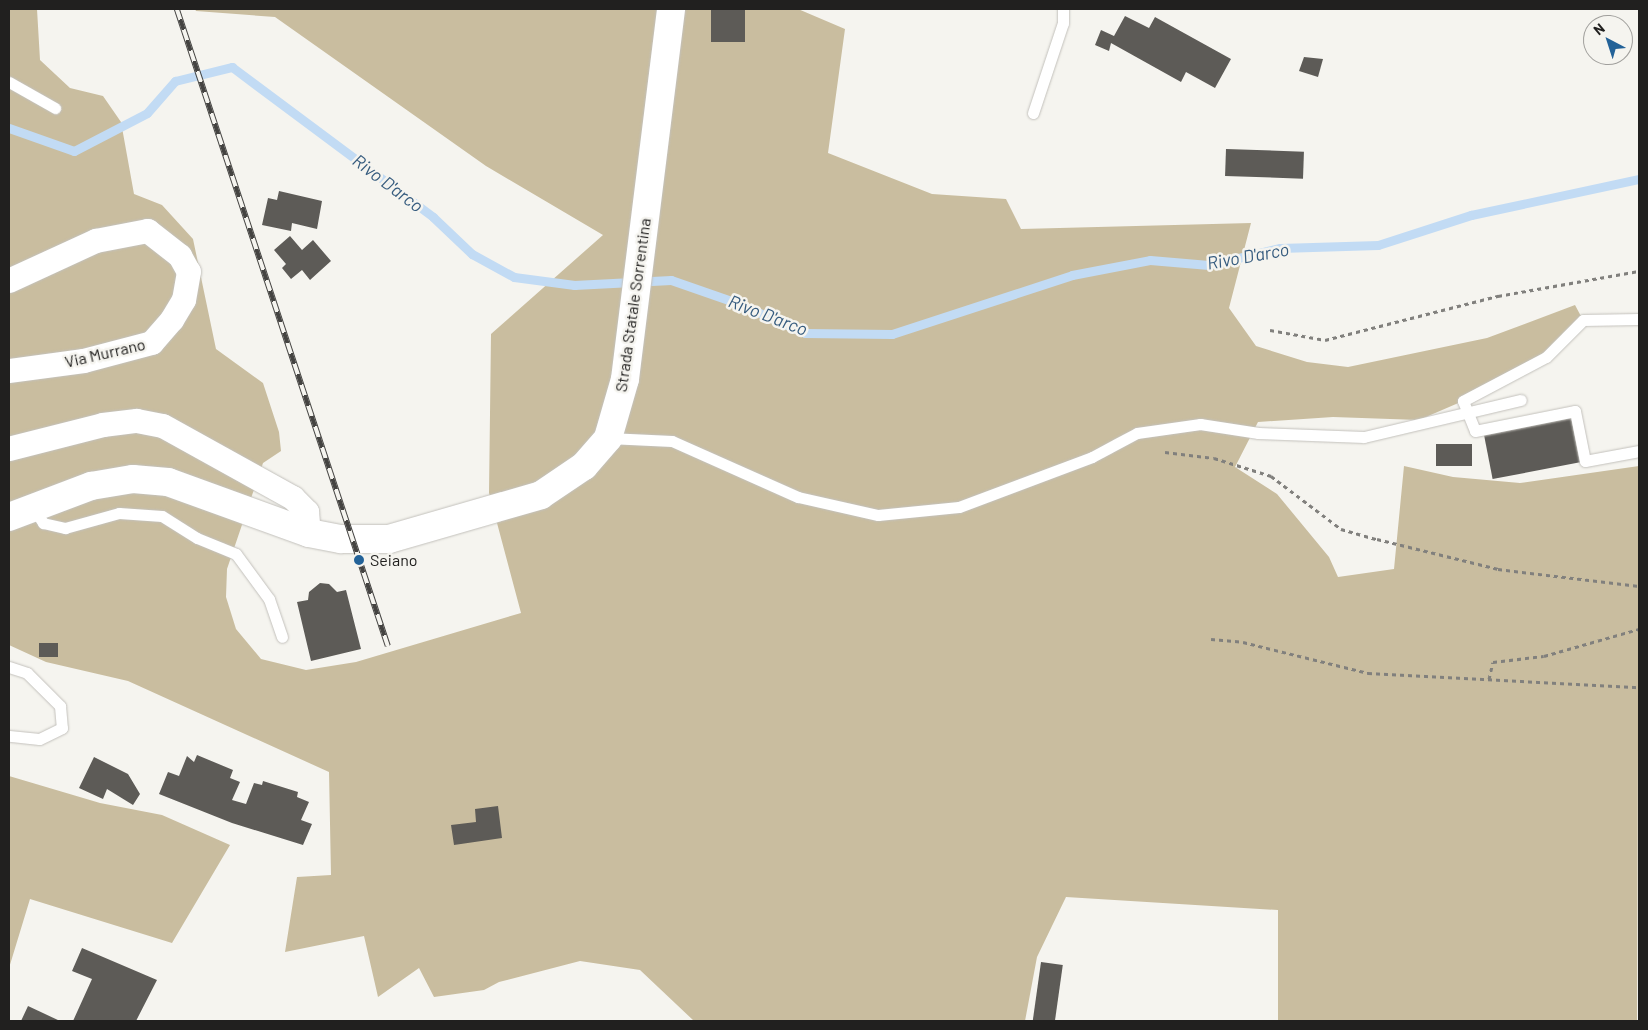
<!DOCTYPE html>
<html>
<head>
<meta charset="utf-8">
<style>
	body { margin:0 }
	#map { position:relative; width:1648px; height:1030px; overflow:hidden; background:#f5f4ef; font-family:Barlow,sans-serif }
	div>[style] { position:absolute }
	.forest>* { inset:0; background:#c9bd9f }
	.stream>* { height:9px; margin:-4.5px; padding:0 4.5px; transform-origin:4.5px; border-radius:4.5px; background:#c2dbf4 }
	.building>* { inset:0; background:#5d5b57; transform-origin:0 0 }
	.path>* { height:3px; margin-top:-1.5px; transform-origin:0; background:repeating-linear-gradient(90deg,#81807d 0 4px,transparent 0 8px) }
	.roads { filter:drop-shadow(0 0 1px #c3c1bc) drop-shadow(0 0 1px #c3c1bc) }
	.lane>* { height:11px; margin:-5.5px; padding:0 5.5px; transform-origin:5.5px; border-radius:5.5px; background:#fff }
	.street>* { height:24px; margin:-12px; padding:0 12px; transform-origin:12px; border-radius:12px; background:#fff }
	.primary>* { height:28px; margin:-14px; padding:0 14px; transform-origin:14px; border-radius:14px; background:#fff }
	.rail>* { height:5.5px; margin-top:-2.75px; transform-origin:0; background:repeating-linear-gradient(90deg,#f5f4ef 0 11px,#444341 0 22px); box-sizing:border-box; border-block:1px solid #444341 }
	.dots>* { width:14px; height:14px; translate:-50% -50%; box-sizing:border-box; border:2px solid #f5f4ef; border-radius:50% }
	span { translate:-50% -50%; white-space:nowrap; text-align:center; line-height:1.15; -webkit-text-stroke:5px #f5f4ef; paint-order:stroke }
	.street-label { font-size:16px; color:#21201f }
	.poi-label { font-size:16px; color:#21201f }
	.left { translate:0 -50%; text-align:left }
	.water-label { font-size:18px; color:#355b7e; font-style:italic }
	.frame { position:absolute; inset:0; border:10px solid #21201f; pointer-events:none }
	.north { position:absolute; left:1583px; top:15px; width:50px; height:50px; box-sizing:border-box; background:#f5f4ef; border:1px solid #a09f9c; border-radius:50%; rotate:320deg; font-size:14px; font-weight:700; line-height:20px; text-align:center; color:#21201f }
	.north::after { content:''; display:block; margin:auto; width:18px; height:22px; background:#236298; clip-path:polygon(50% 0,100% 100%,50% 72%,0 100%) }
</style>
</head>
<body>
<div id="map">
	<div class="forest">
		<div style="clip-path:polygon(9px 9px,37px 9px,40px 60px,70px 88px,103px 96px,121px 122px,134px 194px,162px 205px,193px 239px,216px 349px,263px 383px,279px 432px,281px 451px,263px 463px,227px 569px,226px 597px,236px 629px,261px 659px,306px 670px,356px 662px,521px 613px,489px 493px,491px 334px,603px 235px,486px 166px,275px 17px,196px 11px,195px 9px,798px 9px,845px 29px,828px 153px,932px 194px,1006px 199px,1021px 229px,1251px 223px,1229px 308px,1256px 346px,1307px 362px,1348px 367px,1487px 338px,1575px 305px,1583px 320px,1546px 357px,1463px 401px,1419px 420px,1333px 417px,1258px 422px,1235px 467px,1277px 494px,1329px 557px,1338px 577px,1394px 569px,1404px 466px,1453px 477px,1520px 483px,1639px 466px,1637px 1021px,1278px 1021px,1278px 910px,1066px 897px,1037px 957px,1025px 1021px,694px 1021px,640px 970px,580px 961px,499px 982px,484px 990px,434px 997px,419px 968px,378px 997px,364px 936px,285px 952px,297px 877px,331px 875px,329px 772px,128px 681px,46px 662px,9px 645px)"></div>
		<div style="clip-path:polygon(9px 776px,100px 803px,162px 815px,230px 845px,172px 943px,30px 899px,9px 968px)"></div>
	</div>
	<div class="stream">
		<div style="left:9px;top:128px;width:69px;rotate:19.5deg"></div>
		<div style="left:74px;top:151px;width:82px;rotate:-27.5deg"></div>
		<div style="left:147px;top:113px;width:43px;rotate:-48.8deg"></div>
		<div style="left:175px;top:81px;width:59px;rotate:-13.8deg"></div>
		<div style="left:232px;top:67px;width:251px;rotate:36.7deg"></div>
		<div style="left:433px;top:217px;width:54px;rotate:43.5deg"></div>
		<div style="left:472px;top:254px;width:48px;rotate:28.7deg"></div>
		<div style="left:514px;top:277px;width:61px;rotate:7.6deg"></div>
		<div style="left:574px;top:285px;width:97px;rotate:-3deg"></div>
		<div style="left:671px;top:280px;width:70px;rotate:19.2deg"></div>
		<div style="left:737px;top:303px;width:74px;rotate:23.8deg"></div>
		<div style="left:805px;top:333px;width:87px;rotate:0.7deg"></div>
		<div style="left:892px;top:334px;width:189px;rotate:-18.1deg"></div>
		<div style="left:1072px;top:275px;width:79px;rotate:-10.9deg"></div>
		<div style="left:1150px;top:260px;width:59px;rotate:4.8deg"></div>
		<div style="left:1209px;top:265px;width:73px;rotate:-13.5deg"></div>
		<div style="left:1280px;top:248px;width:98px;rotate:-1.8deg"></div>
		<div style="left:1378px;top:245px;width:98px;rotate:-17.9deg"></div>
		<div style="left:1471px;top:215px;width:172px;rotate:-12.1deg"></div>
	</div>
	<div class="building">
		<div style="left:711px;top:9px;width:34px;height:33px"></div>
		<div style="clip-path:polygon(1125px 16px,1149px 28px,1155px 17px,1231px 59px,1215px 88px,1186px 72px,1181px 82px,1111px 43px,1109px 51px,1095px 45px,1101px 30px,1114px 36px)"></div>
		<div style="clip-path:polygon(1304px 57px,1323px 59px,1318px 77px,1299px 71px)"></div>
		<div style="left:1226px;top:149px;width:78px;height:27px;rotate:2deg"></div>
		<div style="clip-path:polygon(279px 191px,322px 201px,317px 229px,292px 223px,291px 231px,262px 225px,268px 198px,277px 200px)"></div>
		<div style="clip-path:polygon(290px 236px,302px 250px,313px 240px,331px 261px,310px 280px,302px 270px,291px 279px,282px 268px,286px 264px,274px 250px)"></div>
		<div style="left:1571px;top:416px;width:47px;height:89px;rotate:79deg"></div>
		<div style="left:1436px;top:444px;width:36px;height:22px"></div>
		<div style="clip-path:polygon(320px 583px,329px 584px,337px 592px,346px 590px,361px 649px,311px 661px,297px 602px,308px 600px,309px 592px)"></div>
		<div style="left:39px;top:643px;width:19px;height:14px"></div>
		<div style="clip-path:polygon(197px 755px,233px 770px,230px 778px,240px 782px,232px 800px,246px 804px,254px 783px,262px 785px,263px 781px,298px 792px,297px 797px,309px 802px,301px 820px,312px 824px,303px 845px,232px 823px,159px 794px,168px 772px,179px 776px,187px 756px,194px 762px)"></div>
		<div style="clip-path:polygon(94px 757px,128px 774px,140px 794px,133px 805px,107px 789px,103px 799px,79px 788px)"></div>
		<div style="clip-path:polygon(498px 806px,502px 838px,454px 845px,451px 825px,476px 822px,475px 809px)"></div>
		<div style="clip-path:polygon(82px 948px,157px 980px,136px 1021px,73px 1021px,92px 979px,72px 971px)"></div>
		<div style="left:1041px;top:962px;width:22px;height:60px;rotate:8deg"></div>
		<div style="clip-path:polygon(28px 1006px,60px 1021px,21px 1021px)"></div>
	</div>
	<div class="path">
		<div style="left:1270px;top:330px;width:56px;rotate:10.3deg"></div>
		<div style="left:1325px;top:340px;width:179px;rotate:-14.3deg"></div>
		<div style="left:1498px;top:296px;width:143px;rotate:-10.1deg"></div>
		<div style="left:1165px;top:452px;width:49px;rotate:7deg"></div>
		<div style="left:1214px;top:458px;width:60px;rotate:17.5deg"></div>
		<div style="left:1271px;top:476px;width:88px;rotate:37.1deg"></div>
		<div style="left:1341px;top:529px;width:37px;rotate:16deg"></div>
		<div style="left:1377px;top:539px;width:125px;rotate:13.9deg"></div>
		<div style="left:1498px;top:569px;width:142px;rotate:6.9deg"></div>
		<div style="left:1211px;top:639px;width:32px;rotate:5deg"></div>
		<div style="left:1243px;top:642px;width:129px;rotate:13.9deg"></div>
		<div style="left:1368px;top:673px;width:271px;rotate:3deg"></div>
		<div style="left:1489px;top:679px;width:17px;rotate:-77deg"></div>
		<div style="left:1493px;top:662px;width:51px;rotate:-6.7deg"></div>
		<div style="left:1544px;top:656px;width:99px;rotate:-15.9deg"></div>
	</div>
	<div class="roads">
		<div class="lane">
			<div style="left:9px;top:82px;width:53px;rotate:29.5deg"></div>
			<div style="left:1033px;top:113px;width:95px;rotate:-71.6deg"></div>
			<div style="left:1063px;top:23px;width:14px;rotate:-90deg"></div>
			<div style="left:1639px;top:319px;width:56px;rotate:179deg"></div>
			<div style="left:1583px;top:320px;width:52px;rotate:135deg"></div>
			<div style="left:1546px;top:357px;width:94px;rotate:152.1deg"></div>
			<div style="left:1463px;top:401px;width:32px;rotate:68deg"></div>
			<div style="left:1475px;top:431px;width:102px;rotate:-11.3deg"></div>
			<div style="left:1575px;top:411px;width:51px;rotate:78.7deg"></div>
			<div style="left:1585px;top:461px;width:55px;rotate:-10.5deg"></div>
			<div style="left:608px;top:438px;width:64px;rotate:2.7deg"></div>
			<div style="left:672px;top:441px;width:138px;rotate:24deg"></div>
			<div style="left:798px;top:497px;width:82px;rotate:12.7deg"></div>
			<div style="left:878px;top:515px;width:81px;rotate:-5.6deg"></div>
			<div style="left:959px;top:507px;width:142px;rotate:-20.6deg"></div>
			<div style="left:1092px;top:457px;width:51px;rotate:-28.1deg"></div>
			<div style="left:1137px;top:433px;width:64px;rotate:-8.1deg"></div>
			<div style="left:1200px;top:424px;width:59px;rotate:8.8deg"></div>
			<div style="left:1258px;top:433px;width:106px;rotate:2.2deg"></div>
			<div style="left:1364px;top:437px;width:161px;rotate:-13.3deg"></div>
			<div style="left:34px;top:509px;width:17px;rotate:57deg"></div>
			<div style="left:43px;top:523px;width:23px;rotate:13deg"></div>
			<div style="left:65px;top:528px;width:56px;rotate:-15.5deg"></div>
			<div style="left:119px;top:513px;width:43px;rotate:4deg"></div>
			<div style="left:162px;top:516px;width:41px;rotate:32.2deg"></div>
			<div style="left:197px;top:538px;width:42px;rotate:22.3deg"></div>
			<div style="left:236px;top:554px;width:56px;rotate:53.7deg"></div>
			<div style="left:269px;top:599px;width:40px;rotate:71.1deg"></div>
			<div style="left:9px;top:667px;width:19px;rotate:18deg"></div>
			<div style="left:27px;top:673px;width:47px;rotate:45deg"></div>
			<div style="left:60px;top:706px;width:22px;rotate:85deg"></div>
			<div style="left:62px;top:728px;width:25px;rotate:154deg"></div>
			<div style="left:39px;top:739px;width:30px;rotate:-174deg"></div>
		</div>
		<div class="street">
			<div style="left:9px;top:281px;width:96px;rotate:-24.7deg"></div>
			<div style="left:96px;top:241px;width:53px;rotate:-10.9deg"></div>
			<div style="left:148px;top:231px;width:41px;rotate:38deg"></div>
			<div style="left:180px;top:256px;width:18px;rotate:61deg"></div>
			<div style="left:189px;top:272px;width:28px;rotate:100deg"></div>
			<div style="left:184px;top:300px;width:23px;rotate:121deg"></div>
			<div style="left:172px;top:320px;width:30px;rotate:131deg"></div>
			<div style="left:152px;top:343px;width:70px;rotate:165.2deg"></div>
			<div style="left:84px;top:361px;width:76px;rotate:172.4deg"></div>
			<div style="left:9px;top:449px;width:97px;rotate:-14.3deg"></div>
			<div style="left:103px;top:425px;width:34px;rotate:-7deg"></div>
			<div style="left:137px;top:421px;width:26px;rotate:11deg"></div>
			<div style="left:163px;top:426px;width:149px;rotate:29deg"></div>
			<div style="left:293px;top:498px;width:20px;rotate:45deg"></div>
			<div style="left:307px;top:512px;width:21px;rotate:85deg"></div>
		</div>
		<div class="primary">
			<div style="left:9px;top:517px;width:88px;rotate:-20.7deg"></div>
			<div style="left:91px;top:486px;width:43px;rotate:-9.5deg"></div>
			<div style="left:133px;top:479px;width:35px;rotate:5deg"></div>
			<div style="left:168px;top:482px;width:150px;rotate:19.9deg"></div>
			<div style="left:309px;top:533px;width:33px;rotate:11deg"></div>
			<div style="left:341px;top:539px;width:48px"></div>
			<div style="left:389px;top:539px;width:158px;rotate:-16.1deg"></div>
			<div style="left:541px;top:495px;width:52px;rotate:-34deg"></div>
			<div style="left:584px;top:466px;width:37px;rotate:-49deg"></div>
			<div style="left:608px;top:438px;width:61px;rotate:-73.9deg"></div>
			<div style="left:625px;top:379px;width:373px;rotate:-82.9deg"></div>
		</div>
	</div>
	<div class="rail">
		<div style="left:177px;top:9px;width:671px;rotate:71.67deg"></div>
	</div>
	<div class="dots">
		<div style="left:359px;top:560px;background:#236298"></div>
	</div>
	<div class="street-label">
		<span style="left:633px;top:305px;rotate:-82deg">Strada Statale Sorrentina</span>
		<span style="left:105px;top:353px;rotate:-13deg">Via Murrano</span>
	</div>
	<div class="poi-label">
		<span class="left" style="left:370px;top:560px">Seiano</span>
	</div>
	<div class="water-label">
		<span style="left:388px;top:183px;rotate:37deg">Rivo D'arco</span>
		<span style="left:1248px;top:256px;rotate:-10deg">Rivo D'arco</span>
		<span style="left:768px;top:315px;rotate:21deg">Rivo D'arco</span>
	</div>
	<div class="frame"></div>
	<div class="north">N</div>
</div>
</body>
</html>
